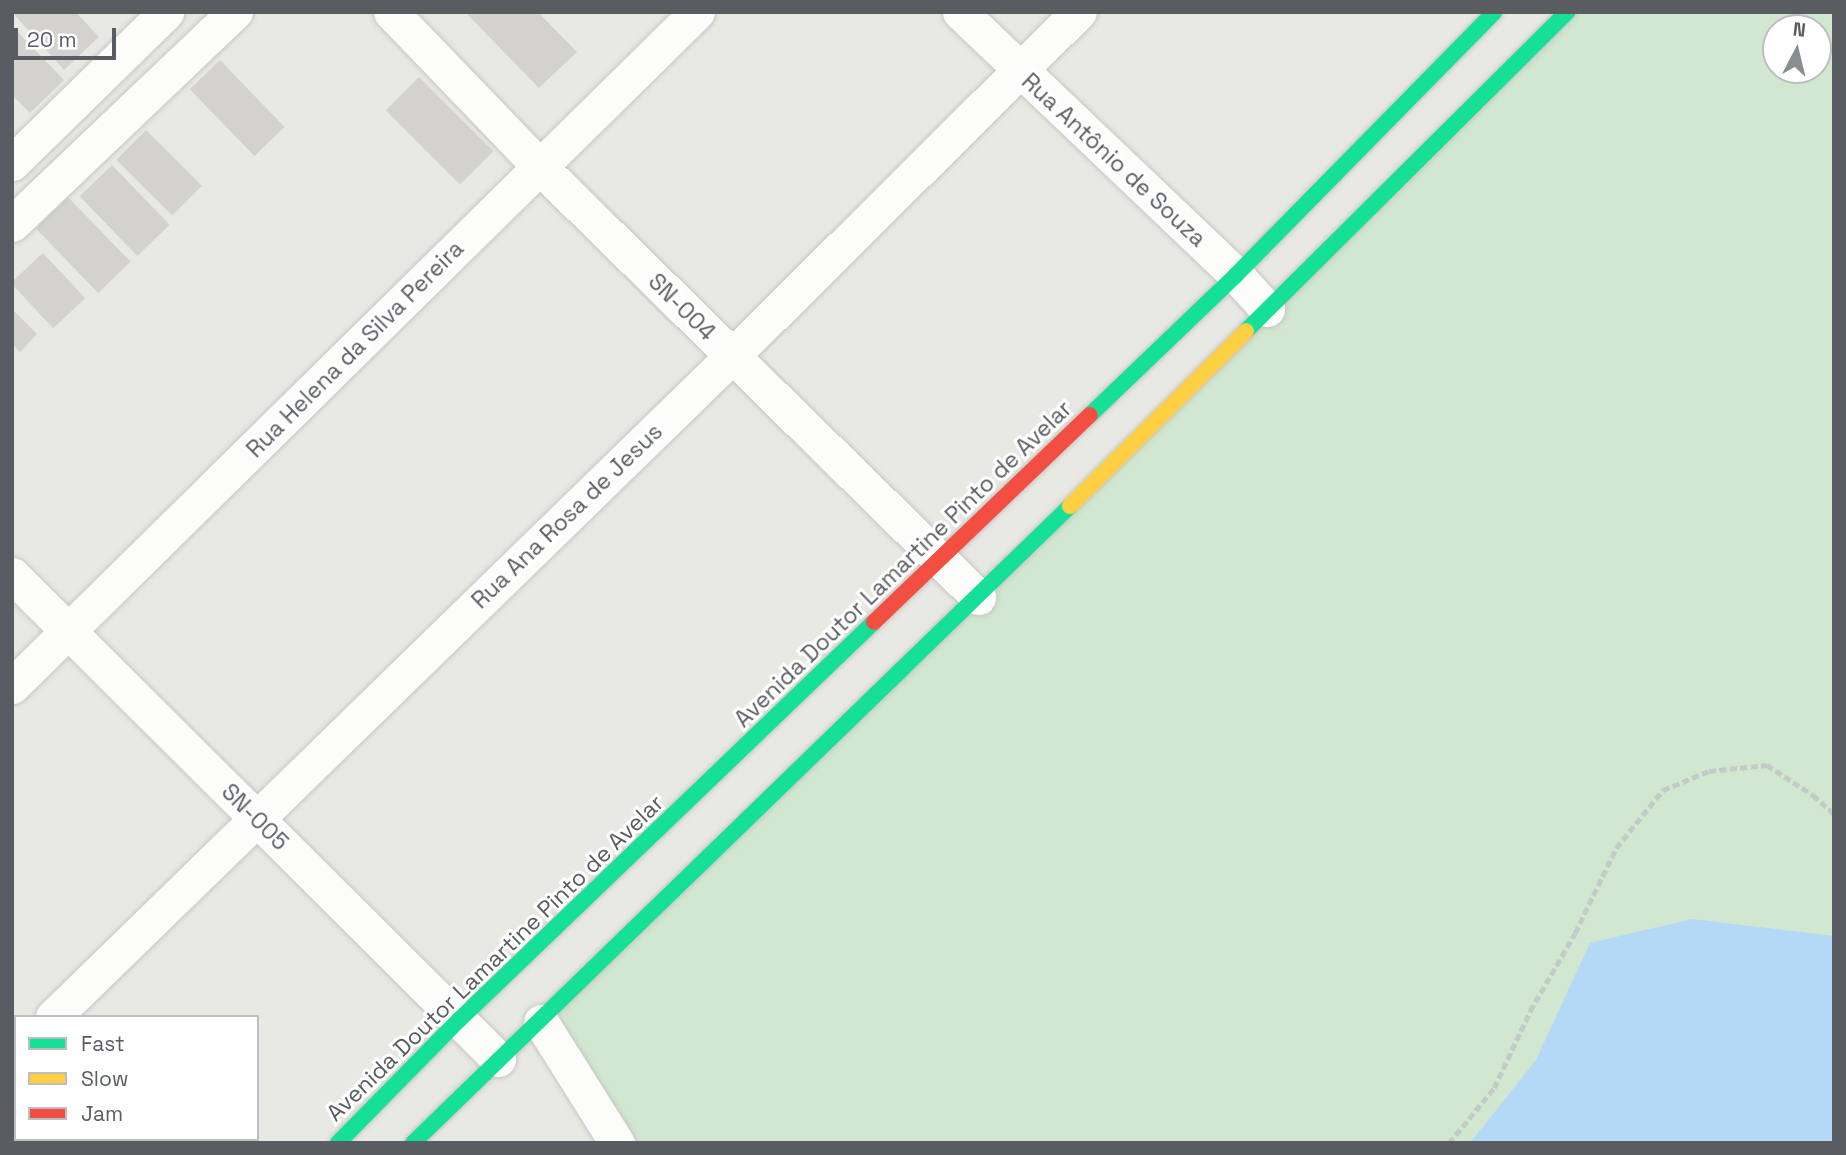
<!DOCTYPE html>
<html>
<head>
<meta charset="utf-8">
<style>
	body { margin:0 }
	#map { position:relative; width:1846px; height:1155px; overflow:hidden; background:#e9e9e4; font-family:"Space Grotesk",sans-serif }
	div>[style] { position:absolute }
	.green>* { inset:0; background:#d1e7cf }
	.water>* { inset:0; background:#b4d9f7 }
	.building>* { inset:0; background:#d3d2cf; transform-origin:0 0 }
	.path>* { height:4.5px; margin-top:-2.25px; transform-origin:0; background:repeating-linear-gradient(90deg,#c4cac7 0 7px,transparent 0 10.5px) }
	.roads { filter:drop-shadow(0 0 2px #c6c6c4) drop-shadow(0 0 2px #c6c6c4) }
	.street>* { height:35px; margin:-17.5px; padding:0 17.5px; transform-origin:17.5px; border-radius:17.5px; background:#fcfcfb }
	.fast>* { height:16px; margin:-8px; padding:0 8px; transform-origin:8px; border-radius:8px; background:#16e098 }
	.slow>* { height:16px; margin:-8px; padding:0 8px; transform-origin:8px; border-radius:8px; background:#ffcf43 }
	.jam>* { height:16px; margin:-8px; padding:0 8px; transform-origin:8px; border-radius:8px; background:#f24e42 }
	span { translate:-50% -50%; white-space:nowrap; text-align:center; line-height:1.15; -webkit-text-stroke:6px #fff; paint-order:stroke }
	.street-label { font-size:23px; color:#595d62 }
	.frame { position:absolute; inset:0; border:14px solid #595d62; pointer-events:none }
	.legend { position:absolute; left:14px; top:1015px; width:245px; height:126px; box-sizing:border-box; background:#fff; border:2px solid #bdbec0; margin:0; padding:9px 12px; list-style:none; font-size:21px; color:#595d62 }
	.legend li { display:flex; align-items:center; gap:14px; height:35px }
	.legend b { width:35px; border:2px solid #bdbec0 }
	.north { position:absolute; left:1762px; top:14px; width:70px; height:70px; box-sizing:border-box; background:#fff; border:2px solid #bdbec0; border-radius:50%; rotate:7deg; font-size:19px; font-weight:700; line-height:28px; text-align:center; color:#595d62 }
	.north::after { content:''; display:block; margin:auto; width:24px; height:32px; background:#8b8e90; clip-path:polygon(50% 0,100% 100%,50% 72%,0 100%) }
	.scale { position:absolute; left:14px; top:28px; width:102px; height:32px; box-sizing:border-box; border:4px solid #595d62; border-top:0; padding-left:9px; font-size:21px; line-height:24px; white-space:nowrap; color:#595d62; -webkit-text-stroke:5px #fff; paint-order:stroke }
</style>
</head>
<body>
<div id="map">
	<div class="green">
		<div style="clip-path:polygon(evenodd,1567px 12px,1834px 12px,1834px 1143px,633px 1143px,552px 1011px,1567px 12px,1776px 28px,1818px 28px,1818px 70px,1776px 70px,1776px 28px)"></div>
	</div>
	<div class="water">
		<div style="clip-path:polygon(1692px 919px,1834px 936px,1834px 1143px,1470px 1143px,1536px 1060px,1590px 943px)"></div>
	</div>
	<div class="building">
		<div style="clip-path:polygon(12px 12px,76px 12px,99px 37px,64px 70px)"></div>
		<div style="clip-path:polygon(465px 12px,538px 12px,577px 52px,539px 88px)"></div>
		<div style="clip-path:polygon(12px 26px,64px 80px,30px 113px,12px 95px)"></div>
		<div style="left:220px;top:60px;width:93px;height:42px;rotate:46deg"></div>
		<div style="left:419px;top:77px;width:105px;height:47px;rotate:45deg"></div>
		<div style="left:146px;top:130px;width:79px;height:42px;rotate:45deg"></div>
		<div style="left:112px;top:165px;width:83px;height:45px;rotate:46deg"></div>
		<div style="left:68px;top:197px;width:90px;height:45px;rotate:46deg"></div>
		<div style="left:43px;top:253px;width:62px;height:44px;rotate:47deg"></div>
		<div style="clip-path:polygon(12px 309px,37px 334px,20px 352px,12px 344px)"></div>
	</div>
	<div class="path">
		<div style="left:1449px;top:1143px;width:71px;rotate:-50.7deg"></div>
		<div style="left:1494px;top:1088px;width:85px;rotate:-64.9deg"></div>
		<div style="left:1530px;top:1011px;width:90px;rotate:-60deg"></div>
		<div style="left:1575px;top:933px;width:94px;rotate:-64.2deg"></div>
		<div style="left:1616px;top:848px;width:75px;rotate:-51deg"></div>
		<div style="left:1663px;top:790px;width:50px;rotate:-22.4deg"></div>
		<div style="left:1709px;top:771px;width:58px;rotate:-5.9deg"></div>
		<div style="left:1767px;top:765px;width:55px;rotate:33.1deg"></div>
		<div style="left:1813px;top:795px;width:28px;rotate:42deg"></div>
	</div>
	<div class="roads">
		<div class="street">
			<div style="left:391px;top:12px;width:215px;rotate:46.1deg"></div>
			<div style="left:540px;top:167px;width:614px;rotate:44.47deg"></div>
			<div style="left:960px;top:12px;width:381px;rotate:43.6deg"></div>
			<div style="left:1236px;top:275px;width:46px;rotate:47.6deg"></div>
			<div style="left:12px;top:163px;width:216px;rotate:-44.4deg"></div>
			<div style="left:12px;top:224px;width:308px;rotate:-43.6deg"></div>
			<div style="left:12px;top:575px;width:686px;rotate:44.88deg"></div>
			<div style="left:12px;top:686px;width:961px;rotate:-44.54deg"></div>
			<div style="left:53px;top:1017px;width:948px;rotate:-44.23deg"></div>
			<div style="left:732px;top:356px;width:489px;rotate:-44.8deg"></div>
			<div style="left:541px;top:1022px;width:143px;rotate:57.9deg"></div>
			<div style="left:12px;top:1056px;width:5px;rotate:-37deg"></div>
		</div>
		<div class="fast">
			<div style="left:1246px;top:331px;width:453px;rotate:-44.8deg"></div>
			<div style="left:1090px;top:415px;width:202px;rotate:-43.8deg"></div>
			<div style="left:1236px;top:275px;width:368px;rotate:-45.5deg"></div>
			<div style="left:338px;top:1143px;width:173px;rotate:-45.5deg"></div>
			<div style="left:459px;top:1020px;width:575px;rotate:-43.8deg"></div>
			<div style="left:413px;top:1143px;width:915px;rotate:-44.11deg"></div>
		</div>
		<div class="slow">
			<div style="left:1070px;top:506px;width:248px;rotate:-44.8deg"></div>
		</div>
		<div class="jam">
			<div style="left:874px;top:622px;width:299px;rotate:-43.8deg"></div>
		</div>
	</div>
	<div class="street-label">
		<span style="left:1114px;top:160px;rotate:43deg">Rua Antônio de Souza</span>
		<span style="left:682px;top:307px;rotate:45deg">SN-004</span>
		<span style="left:355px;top:349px;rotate:-45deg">Rua Helena da Silva Pereira</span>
		<span style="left:567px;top:516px;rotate:-44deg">Rua Ana Rosa de Jesus</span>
		<span style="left:903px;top:564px;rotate:-44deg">Avenida Doutor Lamartine Pinto de Avelar</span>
		<span style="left:255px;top:817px;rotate:45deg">SN-005</span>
		<span style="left:495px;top:958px;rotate:-44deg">Avenida Doutor Lamartine Pinto de Avelar</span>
	</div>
	<div class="frame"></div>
	<ul class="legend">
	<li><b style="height:9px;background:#16e098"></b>Fast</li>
	<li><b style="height:9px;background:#ffcf43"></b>Slow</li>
	<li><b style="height:9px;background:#f24e42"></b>Jam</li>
	</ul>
	<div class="north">N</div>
	<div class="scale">20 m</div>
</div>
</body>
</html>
